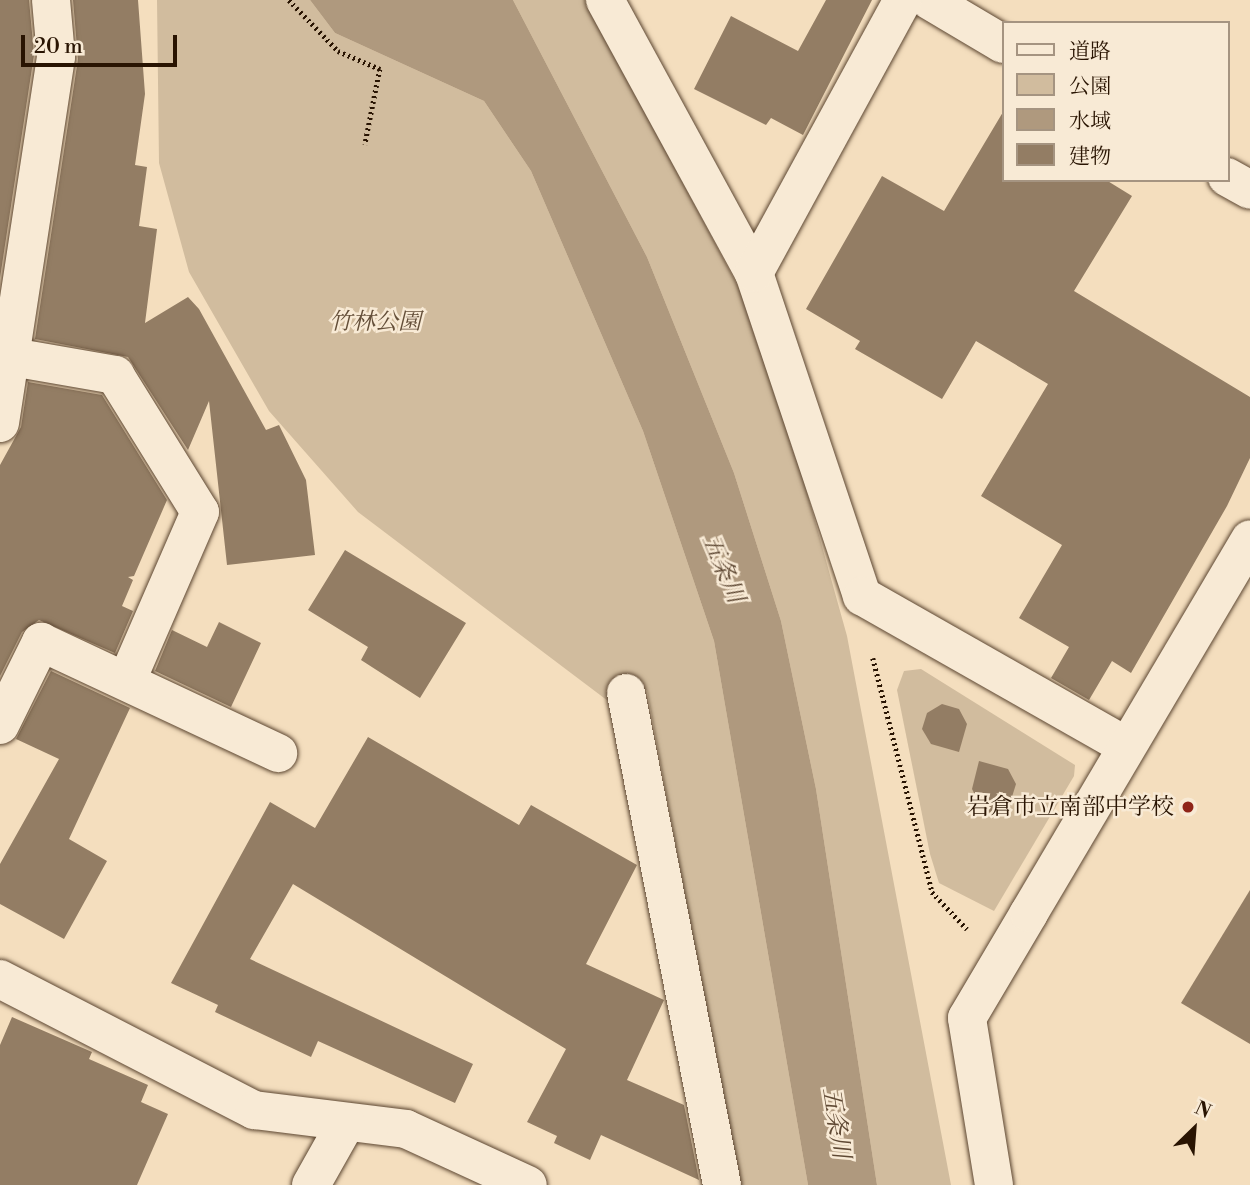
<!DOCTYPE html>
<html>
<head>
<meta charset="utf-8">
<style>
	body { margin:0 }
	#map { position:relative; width:1250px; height:1185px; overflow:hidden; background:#f4debe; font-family:"Libre Bodoni","Noto Serif JP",serif }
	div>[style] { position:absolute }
	.green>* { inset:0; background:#d1bc9e }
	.water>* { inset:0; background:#af997e }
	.building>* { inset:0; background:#937d64 }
	.path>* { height:4.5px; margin-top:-2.25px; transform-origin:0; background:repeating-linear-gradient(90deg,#291402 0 2px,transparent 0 5.5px) }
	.roads { filter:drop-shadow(0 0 2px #5c4631) drop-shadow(0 0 2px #5c4631) }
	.street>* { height:38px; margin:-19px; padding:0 19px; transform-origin:19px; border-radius:19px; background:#f8ead5 }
	.secondary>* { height:38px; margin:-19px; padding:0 19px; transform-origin:19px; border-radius:19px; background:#f8ead5 }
	.dots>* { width:19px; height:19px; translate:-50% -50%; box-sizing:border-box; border:4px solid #f8ead5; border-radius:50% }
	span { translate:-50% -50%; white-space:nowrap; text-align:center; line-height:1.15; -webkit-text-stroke:5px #f8ead5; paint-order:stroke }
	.park-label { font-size:23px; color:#644f39; font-style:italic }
	.poi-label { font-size:23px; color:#291402 }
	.right { translate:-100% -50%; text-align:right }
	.water-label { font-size:24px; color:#5f4934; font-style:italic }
	.legend { position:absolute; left:1002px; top:21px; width:228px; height:161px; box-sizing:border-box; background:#f8ead5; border:2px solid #a59481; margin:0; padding:9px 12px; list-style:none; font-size:21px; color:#291402 }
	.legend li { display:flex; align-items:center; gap:14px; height:35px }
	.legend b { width:35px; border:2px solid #a59481 }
	.north { position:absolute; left:1159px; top:1094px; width:70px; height:70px; -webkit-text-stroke:5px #f8ead5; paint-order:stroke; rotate:25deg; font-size:19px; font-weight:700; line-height:28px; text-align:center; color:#291402 }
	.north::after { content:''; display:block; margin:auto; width:24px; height:32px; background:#291402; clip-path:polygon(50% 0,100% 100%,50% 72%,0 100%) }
	.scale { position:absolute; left:21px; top:35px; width:156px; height:32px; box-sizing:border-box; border:4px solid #291402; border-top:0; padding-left:9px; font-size:21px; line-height:24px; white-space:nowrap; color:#291402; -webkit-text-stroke:5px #f8ead5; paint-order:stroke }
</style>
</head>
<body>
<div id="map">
	<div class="green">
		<div style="clip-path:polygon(157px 0,310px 0,335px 33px,484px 101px,531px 171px,643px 431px,714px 641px,808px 1185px,739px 1185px,647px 690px,612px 704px,358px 512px,269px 411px,189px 272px,159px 163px)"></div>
		<div style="clip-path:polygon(513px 0,585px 0,748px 305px,776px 381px,847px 636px,951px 1185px,877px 1185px,816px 789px,781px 621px,734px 473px,647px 257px)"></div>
		<div style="clip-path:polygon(921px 669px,1075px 765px,1074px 776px,994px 911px,939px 883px,930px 854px,897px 690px,904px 671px)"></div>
	</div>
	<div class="water">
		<div style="clip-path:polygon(310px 0,513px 0,647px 257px,734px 473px,781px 621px,816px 789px,877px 1185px,808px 1185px,714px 641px,643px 431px,531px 171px,484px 101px,335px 33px)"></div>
	</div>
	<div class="building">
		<div style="clip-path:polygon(0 0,29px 0,34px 55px,0 278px)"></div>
		<div style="clip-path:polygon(73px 0,138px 0,145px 94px,135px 165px,147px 167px,139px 226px,157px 229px,145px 323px,188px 297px,199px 309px,266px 430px,279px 425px,306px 480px,315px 555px,227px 565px,209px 401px,188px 450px,128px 357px,35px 339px,78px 59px)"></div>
		<div style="clip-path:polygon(826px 0,872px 0,803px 135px,771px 118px,766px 125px,694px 89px,731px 16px,798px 51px)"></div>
		<div style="clip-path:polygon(1003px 112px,1003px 180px,1106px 180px,1132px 196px,1074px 291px,1250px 397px,1250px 458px,1227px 506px,1131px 673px,1112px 661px,1089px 700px,1051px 678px,1069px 647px,1019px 618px,1062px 545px,981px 496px,1048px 384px,976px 341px,942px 399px,855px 349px,860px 341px,806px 309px,882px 176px,944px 211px)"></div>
		<div style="clip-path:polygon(28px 382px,102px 395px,167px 500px,134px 576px,128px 577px,133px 580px,122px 606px,133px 611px,115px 653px,39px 620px,22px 632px,0 676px,0 465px,21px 427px)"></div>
		<div style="clip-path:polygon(345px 550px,466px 623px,420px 698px,361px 660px,368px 647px,308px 610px)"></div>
		<div style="clip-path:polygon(219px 622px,261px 643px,231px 707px,155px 671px,172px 630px,207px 647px)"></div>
		<div style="clip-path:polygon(51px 671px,130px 708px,69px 839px,107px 861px,64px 939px,0 904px,0 864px,59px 759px,16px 739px)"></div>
		<div style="clip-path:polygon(942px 704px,959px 709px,967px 724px,959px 752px,931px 744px,922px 729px,927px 713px)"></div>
		<div style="clip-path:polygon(368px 737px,519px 825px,531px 805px,637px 865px,586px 964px,664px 1000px,627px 1080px,684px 1105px,699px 1180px,601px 1135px,590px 1160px,554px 1143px,557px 1136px,527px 1122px,566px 1049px,293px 884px,250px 959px,473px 1064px,455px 1103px,318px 1041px,311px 1057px,215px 1012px,218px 1005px,171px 983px,270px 802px,315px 828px)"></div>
		<div style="clip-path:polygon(979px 761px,1008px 769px,1016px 784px,1011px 800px,985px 815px,972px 789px)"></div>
		<div style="clip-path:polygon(1250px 890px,1250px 1044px,1181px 1003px)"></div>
		<div style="clip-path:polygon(12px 1017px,92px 1052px,89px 1059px,148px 1085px,141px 1102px,168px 1114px,137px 1185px,0 1185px,0 1045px)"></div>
	</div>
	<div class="path">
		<div style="left:289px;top:0;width:71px;rotate:46.1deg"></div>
		<div style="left:338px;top:51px;width:46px;rotate:23.2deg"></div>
		<div style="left:380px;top:69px;width:77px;rotate:101.2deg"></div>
		<div style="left:873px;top:658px;width:241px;rotate:75.8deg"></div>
		<div style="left:932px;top:892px;width:51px;rotate:46.6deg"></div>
	</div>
	<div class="roads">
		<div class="street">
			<div style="left:605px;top:0;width:311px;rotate:61.4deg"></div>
			<div style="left:754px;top:273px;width:341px;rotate:71.5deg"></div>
			<div style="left:862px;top:596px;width:301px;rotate:29.6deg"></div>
			<div style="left:929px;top:0;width:86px;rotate:30.7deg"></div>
			<div style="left:1227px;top:177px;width:26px;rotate:29deg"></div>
			<div style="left:754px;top:273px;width:311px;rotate:-61.4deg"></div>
			<div style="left:12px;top:357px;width:105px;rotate:9.9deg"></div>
			<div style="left:115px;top:375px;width:161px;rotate:58.2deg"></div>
			<div style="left:200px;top:512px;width:183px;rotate:113.5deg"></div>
			<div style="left:0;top:423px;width:371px;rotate:-81.3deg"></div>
			<div style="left:56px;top:56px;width:56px;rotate:-95.1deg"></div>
			<div style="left:626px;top:693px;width:501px;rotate:78.96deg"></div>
			<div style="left:0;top:725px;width:93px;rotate:-63.7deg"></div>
			<div style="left:41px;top:642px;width:262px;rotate:25.1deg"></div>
			<div style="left:0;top:979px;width:286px;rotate:27.3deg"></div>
			<div style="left:254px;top:1110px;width:153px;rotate:7.1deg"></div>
			<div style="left:406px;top:1129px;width:134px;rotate:24.7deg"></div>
			<div style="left:311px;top:1185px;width:71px;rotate:-60.6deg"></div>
			<div style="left:994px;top:1185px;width:169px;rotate:-99.2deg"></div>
			<div style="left:967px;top:1018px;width:122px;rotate:-59.4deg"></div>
		</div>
		<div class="secondary">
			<div style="left:1029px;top:913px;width:434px;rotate:-59.4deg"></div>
		</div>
	</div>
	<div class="dots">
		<div style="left:1188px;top:807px;background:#8f2418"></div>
	</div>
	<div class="park-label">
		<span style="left:375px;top:322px">竹林公園</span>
	</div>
	<div class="poi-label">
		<span class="right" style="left:1174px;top:807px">岩倉市立南部中学校</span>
	</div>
	<div class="water-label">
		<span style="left:722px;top:569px;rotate:67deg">五条川</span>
		<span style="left:835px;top:1123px;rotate:81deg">五条川</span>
	</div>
	<ul class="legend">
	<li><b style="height:9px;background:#f8ead5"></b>道路</li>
	<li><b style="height:19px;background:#d1bc9e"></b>公園</li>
	<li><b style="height:19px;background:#af997e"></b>水域</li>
	<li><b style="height:19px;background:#937d64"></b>建物</li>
	</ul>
	<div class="north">N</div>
	<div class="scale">20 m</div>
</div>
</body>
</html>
